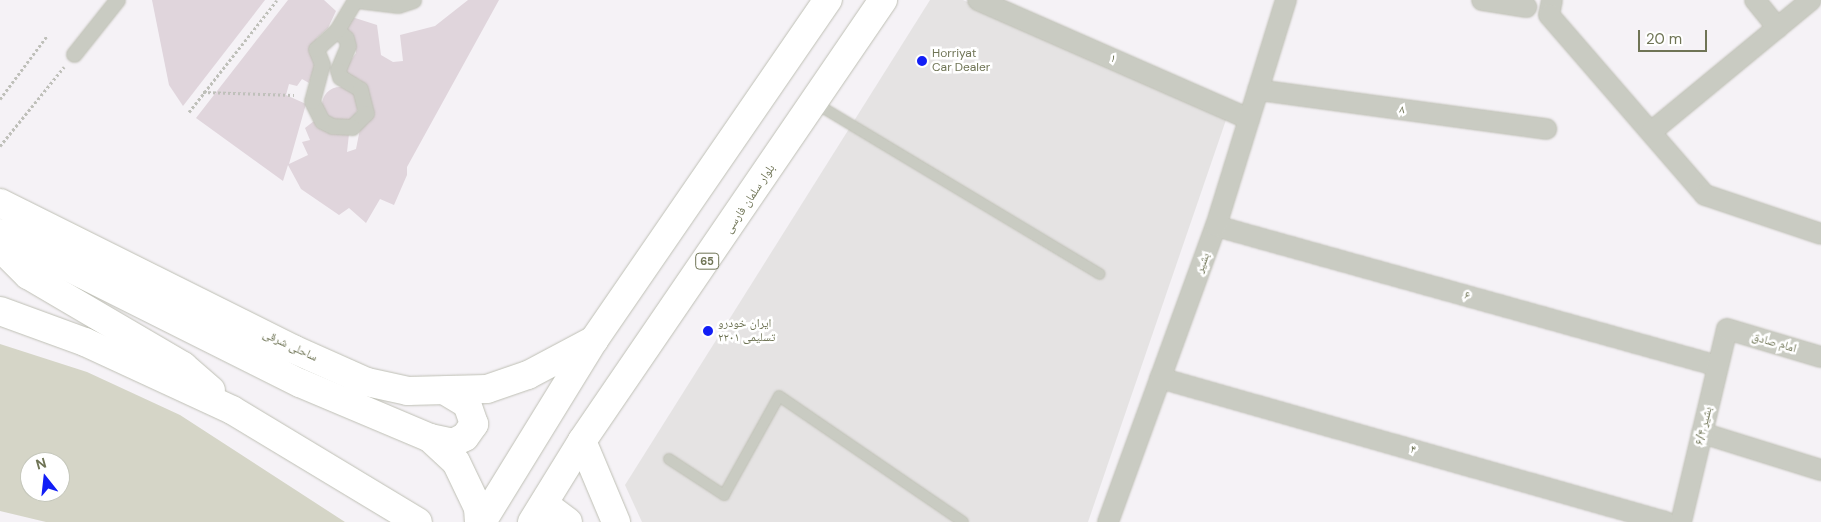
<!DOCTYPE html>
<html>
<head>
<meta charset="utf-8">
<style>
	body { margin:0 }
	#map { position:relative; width:1821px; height:522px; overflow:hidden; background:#f5f2f6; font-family:"DM Sans","Noto Naskh Arabic",sans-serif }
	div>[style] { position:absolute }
	.built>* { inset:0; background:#e5e3e3 }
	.green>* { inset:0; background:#e0d5dc }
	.round { border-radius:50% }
	.water>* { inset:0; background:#d5d5c7 }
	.path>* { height:3px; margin-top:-1.5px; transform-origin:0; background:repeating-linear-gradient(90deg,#bfc0ba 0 2.5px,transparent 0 5px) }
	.roads { filter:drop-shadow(0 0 1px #bebfb4) drop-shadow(0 0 1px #bebfb4) }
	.service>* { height:10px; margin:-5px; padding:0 5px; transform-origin:5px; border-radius:5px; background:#c9cbc2 }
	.pedestrian>* { height:15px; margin:-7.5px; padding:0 7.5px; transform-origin:7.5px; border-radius:7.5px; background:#c9cbc2 }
	.minor>* { height:20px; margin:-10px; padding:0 10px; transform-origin:10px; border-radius:10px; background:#c9cbc2 }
	.secondary>* { height:28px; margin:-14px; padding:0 14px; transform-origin:14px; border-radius:14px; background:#fff }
	.primary>* { height:28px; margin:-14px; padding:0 14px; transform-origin:14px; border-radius:14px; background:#fff }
	.dots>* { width:14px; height:14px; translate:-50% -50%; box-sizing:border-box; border:2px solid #fff; border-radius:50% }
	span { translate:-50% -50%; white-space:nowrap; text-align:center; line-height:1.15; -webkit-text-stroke:5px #fff; paint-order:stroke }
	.shield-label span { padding:1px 4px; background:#fff; border:1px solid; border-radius:4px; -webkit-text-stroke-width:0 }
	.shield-label { font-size:11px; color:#6f7455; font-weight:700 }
	.poi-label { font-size:12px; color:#6f7455 }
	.left { translate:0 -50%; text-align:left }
	.street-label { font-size:12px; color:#6f7455 }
	.north { position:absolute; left:20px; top:452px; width:50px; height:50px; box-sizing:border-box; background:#fff; border:1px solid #c5c7bb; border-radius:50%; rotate:344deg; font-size:14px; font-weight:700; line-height:20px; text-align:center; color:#6f7455 }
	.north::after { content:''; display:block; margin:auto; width:18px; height:22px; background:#121ef6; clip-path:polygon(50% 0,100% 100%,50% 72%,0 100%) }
	.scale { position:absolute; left:1638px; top:30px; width:69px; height:22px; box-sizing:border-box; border:2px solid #6f7455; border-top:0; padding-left:6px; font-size:15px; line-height:18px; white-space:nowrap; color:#6f7455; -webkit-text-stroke:4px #fff; paint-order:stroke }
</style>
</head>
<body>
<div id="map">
	<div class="built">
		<div style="clip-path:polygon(930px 0,963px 0,1227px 117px,1088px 522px,642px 522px,625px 485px)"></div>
	</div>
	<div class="green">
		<div style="clip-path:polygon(152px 0,265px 0,183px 106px,169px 85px)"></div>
		<div style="clip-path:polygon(288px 0,324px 0,336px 11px,328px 28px,317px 38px,311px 52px,316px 64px,309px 83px,302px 79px,297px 86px,289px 84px,286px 95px,306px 104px,289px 164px,308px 155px,302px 142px,310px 140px,305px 128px,314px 121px,349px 134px,347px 152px,356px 149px,360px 129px,371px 116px,370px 97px,360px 80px,347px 74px,345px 68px,356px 53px,353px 38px,346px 31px,352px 17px,377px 25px,381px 55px,393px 62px,403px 61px,400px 35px,435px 26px,468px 0,499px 0,407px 167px,407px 175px,394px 205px,380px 199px,366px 223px,349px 208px,339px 215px,301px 189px,288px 165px,283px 181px,196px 118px)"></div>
		<div class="round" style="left:322px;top:87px;width:36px;height:36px"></div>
	</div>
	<div class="water">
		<div style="clip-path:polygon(evenodd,0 344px,87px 372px,180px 415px,345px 522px,46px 522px,0 511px,0 344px,30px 462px,60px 462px,60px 492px,30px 492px,30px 462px)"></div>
	</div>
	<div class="path">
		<div style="left:203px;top:92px;width:91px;rotate:1.9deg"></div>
		<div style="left:0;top:99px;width:79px;rotate:-53.3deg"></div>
		<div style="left:189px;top:112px;width:142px;rotate:-51.8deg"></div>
		<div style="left:0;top:146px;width:102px;rotate:-51deg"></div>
	</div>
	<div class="roads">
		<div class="service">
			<div style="left:815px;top:103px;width:332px;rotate:31deg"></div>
			<div style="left:669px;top:459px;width:66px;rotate:33.2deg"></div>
			<div style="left:724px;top:495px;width:113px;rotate:-60.9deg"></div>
			<div style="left:779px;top:396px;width:223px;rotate:34.4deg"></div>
		</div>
		<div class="pedestrian">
			<div style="left:356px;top:0;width:42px;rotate:6.8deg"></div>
			<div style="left:398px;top:5px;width:16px;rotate:-18deg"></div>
			<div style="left:337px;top:30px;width:12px;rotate:42deg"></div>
			<div style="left:346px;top:38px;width:8px;rotate:76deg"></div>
			<div style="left:348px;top:46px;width:26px;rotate:113deg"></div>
			<div style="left:338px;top:70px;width:7px;rotate:74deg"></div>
			<div style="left:340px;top:77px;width:23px;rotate:31deg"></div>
			<div style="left:360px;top:89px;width:25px;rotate:76deg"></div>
			<div style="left:366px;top:113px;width:20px;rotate:135deg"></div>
			<div style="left:352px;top:127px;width:20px;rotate:-177deg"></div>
			<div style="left:332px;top:126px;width:11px;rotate:-153deg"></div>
			<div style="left:322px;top:121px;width:22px;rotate:-117deg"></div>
			<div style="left:312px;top:101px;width:38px;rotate:-75deg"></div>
			<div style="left:322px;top:64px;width:16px;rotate:-112deg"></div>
			<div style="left:316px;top:49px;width:28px;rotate:-42deg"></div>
			<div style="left:337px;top:30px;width:35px;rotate:-59deg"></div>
			<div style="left:74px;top:54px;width:69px;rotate:-51.5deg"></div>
		</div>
		<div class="minor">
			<div style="left:978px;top:0;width:296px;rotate:23.7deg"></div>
			<div style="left:1482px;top:0;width:45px;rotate:9deg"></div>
			<div style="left:1552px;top:0;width:15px;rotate:101deg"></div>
			<div style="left:1549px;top:15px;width:238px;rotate:49.1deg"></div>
			<div style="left:1705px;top:195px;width:122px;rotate:18.6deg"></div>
			<div style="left:1755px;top:0;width:36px;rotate:51deg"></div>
			<div style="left:1258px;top:90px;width:291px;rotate:7.7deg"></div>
			<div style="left:1651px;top:132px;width:207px;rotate:-39.5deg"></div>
			<div style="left:1216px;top:226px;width:521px;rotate:15.58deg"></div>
			<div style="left:1160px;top:378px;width:526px;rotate:15.89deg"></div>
			<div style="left:1702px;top:433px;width:125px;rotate:17.3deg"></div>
			<div style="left:1108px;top:522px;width:315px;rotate:-70deg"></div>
			<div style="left:1216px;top:226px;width:237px;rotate:-72.8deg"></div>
			<div style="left:1681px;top:522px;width:198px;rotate:-76.6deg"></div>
			<div style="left:1727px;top:329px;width:98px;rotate:16.6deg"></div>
		</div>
		<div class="secondary">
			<div style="left:0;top:203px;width:327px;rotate:26.5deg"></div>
			<div style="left:293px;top:349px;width:81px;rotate:24deg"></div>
			<div style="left:367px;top:382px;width:42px;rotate:12.4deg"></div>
			<div style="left:408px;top:391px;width:79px;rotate:-1.5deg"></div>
			<div style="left:487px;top:389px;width:43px;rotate:-18.9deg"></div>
			<div style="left:528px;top:375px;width:75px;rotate:-27.9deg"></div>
			<div style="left:0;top:233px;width:335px;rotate:26.6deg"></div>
			<div style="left:300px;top:383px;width:141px;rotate:22.9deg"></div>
			<div style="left:430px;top:438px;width:35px;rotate:43deg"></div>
			<div style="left:456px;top:462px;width:51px;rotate:64.4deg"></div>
			<div style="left:478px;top:508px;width:14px;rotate:86deg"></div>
			<div style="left:0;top:247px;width:40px;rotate:45deg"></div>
			<div style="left:28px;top:275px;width:180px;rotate:30.4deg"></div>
			<div style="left:183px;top:366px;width:37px;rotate:41deg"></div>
			<div style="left:0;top:311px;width:90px;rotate:20deg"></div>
			<div style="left:85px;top:342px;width:162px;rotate:24.8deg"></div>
			<div style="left:232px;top:410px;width:217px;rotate:31.1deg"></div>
			<div style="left:430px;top:438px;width:24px;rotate:12deg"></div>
			<div style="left:453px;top:443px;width:13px;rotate:-27deg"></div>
			<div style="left:465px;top:437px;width:16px;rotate:-55deg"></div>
			<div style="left:474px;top:424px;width:21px;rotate:-109deg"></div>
			<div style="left:467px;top:404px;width:26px;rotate:-149deg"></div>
		</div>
		<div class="primary">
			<div style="left:582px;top:441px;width:88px;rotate:67.2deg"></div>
			<div style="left:544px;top:504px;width:30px;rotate:37deg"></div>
			<div style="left:482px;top:522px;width:214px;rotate:-58.4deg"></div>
			<div style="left:594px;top:340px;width:413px;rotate:-55.5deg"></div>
			<div style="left:532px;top:522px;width:95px;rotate:-58.3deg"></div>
			<div style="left:582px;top:441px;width:534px;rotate:-55.68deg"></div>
		</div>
	</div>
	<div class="dots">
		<div style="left:922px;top:61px;background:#121ef6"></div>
		<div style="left:708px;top:331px;background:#121ef6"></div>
	</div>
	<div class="shield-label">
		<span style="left:707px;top:261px">65</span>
	</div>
	<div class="poi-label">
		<span class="left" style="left:932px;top:61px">Horriyat<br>Car Dealer</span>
		<span class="left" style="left:718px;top:331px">ایران خودرو<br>تسلیمی ۲۲۰۱</span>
	</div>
	<div class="street-label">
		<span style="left:1113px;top:59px;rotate:24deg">۱</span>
		<span style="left:1402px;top:110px;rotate:8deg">۸</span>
		<span style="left:750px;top:199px;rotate:-56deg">بلوار سلمان فارسی</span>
		<span style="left:1203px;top:263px;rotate:-70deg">بشیر</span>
		<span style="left:1467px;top:296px;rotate:16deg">۶</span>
		<span style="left:1774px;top:343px;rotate:16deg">امام صادق</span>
		<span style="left:290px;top:346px;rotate:25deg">ساحلی شرقی</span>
		<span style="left:1704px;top:426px;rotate:-76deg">بشیر ۶/۴</span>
		<span style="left:1413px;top:450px;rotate:16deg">۴</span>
	</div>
	<div class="north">N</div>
	<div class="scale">20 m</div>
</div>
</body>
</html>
